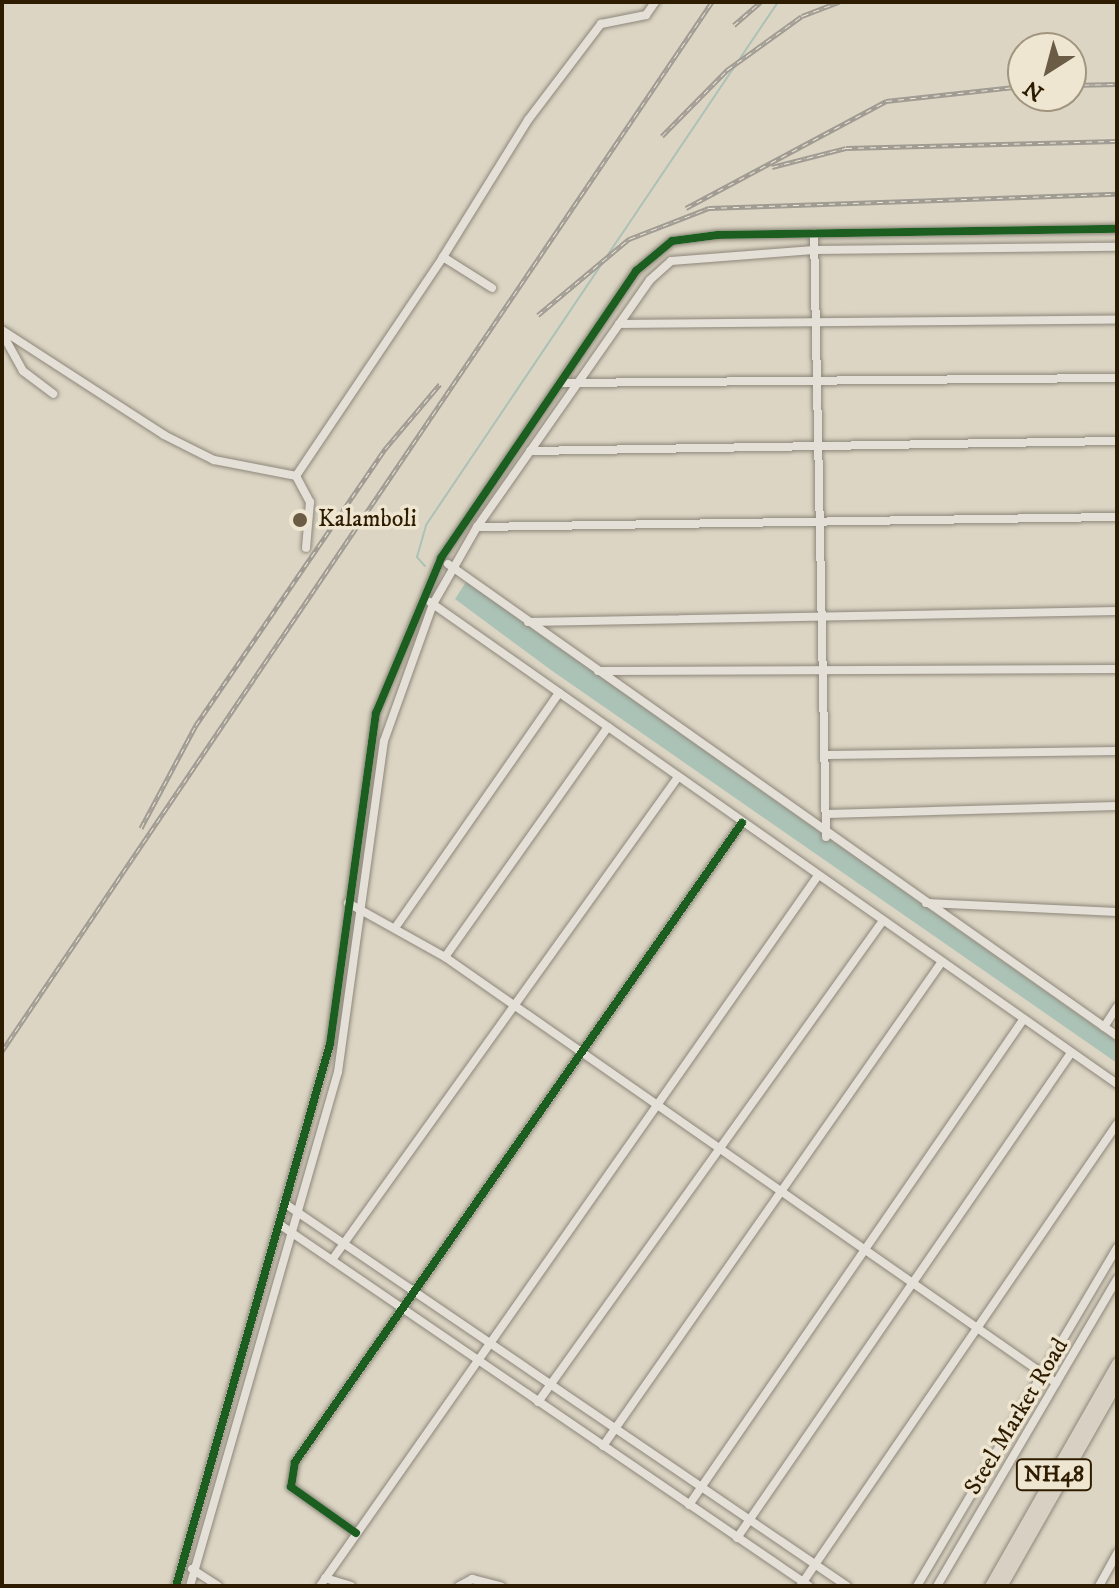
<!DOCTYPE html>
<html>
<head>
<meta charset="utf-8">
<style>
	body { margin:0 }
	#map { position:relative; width:1119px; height:1588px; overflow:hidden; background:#dcd5c4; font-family:"IM FELL DW Pica",serif }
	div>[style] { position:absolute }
	.water>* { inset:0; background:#abc2b6 }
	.stream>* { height:2px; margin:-1px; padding:0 1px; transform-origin:1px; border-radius:1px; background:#abc2b6 }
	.roads { filter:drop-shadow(0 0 2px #8d877a) drop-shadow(0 0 2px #8d877a) }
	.minor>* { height:8px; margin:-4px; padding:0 4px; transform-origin:4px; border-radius:4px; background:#e4e0d8 }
	.highway>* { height:11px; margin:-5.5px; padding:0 5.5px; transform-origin:5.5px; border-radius:5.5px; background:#d8d1c3 }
	.rail>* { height:5px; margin-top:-2.5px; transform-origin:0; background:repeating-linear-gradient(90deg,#efe6d2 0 6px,#a09c93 0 12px); box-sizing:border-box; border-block:2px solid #a09c93 }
	.cycleway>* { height:8px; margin:-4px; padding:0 4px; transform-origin:4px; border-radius:4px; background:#1b5e20 }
	.dots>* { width:22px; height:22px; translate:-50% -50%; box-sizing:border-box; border:4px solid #efe6d2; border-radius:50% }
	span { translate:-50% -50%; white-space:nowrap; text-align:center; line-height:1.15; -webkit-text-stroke:7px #efe6d2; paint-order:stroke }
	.shield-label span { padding:2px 6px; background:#efe6d2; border:2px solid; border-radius:6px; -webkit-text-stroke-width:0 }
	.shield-label { font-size:22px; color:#2e1c00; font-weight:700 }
	.poi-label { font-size:24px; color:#2e1c00 }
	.left { translate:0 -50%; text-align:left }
	.street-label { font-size:24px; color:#2e1c00 }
	.frame { position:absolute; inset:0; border:4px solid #2e1c00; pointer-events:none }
	.north { position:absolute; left:1007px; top:32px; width:80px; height:80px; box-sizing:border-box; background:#efe6d2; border:2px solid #a2957e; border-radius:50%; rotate:216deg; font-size:22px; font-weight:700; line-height:32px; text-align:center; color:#2e1c00 }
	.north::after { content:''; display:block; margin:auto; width:28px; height:36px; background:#6b5d45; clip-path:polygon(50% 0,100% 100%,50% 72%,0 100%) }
</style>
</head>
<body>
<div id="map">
	<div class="water">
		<div style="clip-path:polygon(466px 582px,1117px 1042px,1117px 1063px,551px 670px,455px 599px)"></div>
	</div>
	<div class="stream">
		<div style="left:425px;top:566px;width:12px;rotate:-132deg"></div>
		<div style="left:417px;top:557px;width:33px;rotate:-74deg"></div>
		<div style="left:426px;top:525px;width:630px;rotate:-56.06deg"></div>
	</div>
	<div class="roads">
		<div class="minor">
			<div style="left:814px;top:233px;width:604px;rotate:88.86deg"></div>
			<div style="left:443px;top:257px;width:161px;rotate:-58.2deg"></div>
			<div style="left:528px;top:120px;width:121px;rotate:-52.8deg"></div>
			<div style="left:601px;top:24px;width:46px;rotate:-11.3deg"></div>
			<div style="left:646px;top:15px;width:16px;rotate:-55deg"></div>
			<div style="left:619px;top:324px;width:498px;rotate:-0.5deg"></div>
			<div style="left:2px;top:330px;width:193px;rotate:32.9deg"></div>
			<div style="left:164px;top:435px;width:56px;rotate:26.6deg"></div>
			<div style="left:214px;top:460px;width:84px;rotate:11deg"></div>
			<div style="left:296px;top:476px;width:30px;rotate:62deg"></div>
			<div style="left:310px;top:502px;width:46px;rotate:95deg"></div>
			<div style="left:2px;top:333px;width:43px;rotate:61.1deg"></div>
			<div style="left:23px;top:371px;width:38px;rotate:37deg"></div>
			<div style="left:562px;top:383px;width:555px;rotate:-0.52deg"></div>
			<div style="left:530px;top:451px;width:587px;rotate:-0.98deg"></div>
			<div style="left:296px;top:476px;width:264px;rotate:-56.1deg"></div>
			<div style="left:443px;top:257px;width:58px;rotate:32.3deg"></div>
			<div style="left:477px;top:527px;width:640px;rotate:-0.9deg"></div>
			<div style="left:448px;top:564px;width:819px;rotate:35.2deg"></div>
			<div style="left:430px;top:602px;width:839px;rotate:35.05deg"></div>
			<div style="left:528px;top:622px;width:589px;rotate:-1.07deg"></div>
			<div style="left:598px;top:671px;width:519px;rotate:-0.22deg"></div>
			<div style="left:828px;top:755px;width:289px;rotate:-0.8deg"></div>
			<div style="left:827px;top:814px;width:290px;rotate:-1.6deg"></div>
			<div style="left:348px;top:903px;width:111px;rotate:29.1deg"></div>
			<div style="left:445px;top:957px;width:745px;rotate:34.88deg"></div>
			<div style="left:926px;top:903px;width:191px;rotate:2.7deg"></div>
			<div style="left:395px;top:928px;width:287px;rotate:-55.1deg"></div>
			<div style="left:445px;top:957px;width:282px;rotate:-54.7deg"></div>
			<div style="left:1104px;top:1027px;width:24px;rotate:-57deg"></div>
			<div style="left:284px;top:1203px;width:681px;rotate:34.23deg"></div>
			<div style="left:279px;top:1224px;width:642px;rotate:34.33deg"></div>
			<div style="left:332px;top:1260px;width:594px;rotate:-54.38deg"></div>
			<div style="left:538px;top:1402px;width:591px;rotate:-54.37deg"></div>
			<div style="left:603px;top:1446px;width:590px;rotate:-55.02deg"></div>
			<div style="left:689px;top:1505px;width:589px;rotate:-55.45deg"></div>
			<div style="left:356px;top:1533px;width:80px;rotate:-144.7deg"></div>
			<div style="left:291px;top:1487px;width:25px;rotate:-81deg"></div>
			<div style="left:295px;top:1462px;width:780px;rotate:-55.03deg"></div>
			<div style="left:737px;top:1538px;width:589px;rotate:-55.45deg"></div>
			<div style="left:192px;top:1569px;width:31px;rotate:33deg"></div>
			<div style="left:325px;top:1578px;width:27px;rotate:17deg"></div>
			<div style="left:801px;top:1585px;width:559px;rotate:-55.57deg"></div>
			<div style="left:176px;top:1586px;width:563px;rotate:-74.14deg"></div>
			<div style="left:330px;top:1044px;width:334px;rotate:-82.1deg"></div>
			<div style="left:376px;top:713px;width:168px;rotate:-67.2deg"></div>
			<div style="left:441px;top:558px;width:347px;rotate:-55.8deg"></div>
			<div style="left:636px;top:271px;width:47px;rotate:-39.8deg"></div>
			<div style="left:672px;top:241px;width:46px;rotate:-7.4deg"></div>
			<div style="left:718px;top:235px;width:399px;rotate:-0.9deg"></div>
			<div style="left:190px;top:1586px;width:535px;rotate:-73.94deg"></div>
			<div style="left:338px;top:1072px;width:334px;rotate:-82.1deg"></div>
			<div style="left:384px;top:741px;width:145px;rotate:-70.3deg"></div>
			<div style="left:433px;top:604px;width:89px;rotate:-60.3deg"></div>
			<div style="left:477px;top:527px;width:302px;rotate:-55deg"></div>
			<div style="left:650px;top:280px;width:28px;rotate:-42deg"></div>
			<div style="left:671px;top:261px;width:143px;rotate:-4.4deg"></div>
			<div style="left:814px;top:250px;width:303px;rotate:-0.6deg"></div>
			<div style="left:320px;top:1586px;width:866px;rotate:-54.97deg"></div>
			<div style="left:459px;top:1586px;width:15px;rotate:-28deg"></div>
			<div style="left:472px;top:1579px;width:30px;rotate:14deg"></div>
			<div style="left:917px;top:1586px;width:393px;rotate:-59.4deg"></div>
			<div style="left:937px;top:1586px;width:356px;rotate:-59.6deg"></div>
			<div style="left:1099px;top:1586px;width:38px;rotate:-61deg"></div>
		</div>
		<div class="highway">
			<div style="left:990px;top:1586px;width:257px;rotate:-60.3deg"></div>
			<div style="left:1001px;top:1586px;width:235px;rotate:-60.4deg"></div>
		</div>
	</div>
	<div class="rail">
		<div style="left:734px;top:25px;width:35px;rotate:-41deg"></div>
		<div style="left:1071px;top:85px;width:46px;rotate:-1.2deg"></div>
		<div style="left:662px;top:136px;width:93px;rotate:-45.4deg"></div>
		<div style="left:727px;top:70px;width:92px;rotate:-35.8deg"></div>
		<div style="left:802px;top:16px;width:40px;rotate:-21deg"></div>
		<div style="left:772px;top:167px;width:76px;rotate:-14.4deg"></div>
		<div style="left:846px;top:148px;width:271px;rotate:-1.5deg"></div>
		<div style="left:686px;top:208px;width:227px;rotate:-28.1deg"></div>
		<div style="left:886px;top:101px;width:138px;rotate:-6.2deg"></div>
		<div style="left:538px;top:315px;width:119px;rotate:-39.9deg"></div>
		<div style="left:629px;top:239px;width:86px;rotate:-21.2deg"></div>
		<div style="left:709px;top:208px;width:408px;rotate:-2deg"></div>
		<div style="left:141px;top:828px;width:117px;rotate:-61.9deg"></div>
		<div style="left:196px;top:725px;width:335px;rotate:-55.6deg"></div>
		<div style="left:385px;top:449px;width:85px;rotate:-49.8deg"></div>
		<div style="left:2px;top:1051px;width:1267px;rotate:-55.91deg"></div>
	</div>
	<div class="cycleway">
		<div style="left:356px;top:1533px;width:80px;rotate:-144.7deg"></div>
		<div style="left:291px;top:1487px;width:25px;rotate:-81deg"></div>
		<div style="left:295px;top:1462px;width:780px;rotate:-55.03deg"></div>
		<div style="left:176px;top:1586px;width:563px;rotate:-74.14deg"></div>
		<div style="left:330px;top:1044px;width:334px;rotate:-82.1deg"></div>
		<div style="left:376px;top:713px;width:168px;rotate:-67.2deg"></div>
		<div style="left:441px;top:558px;width:347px;rotate:-55.8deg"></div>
		<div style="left:636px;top:271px;width:47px;rotate:-39.8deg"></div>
		<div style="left:672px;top:241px;width:46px;rotate:-7.4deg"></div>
		<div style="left:718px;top:235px;width:399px;rotate:-0.9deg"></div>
	</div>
	<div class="dots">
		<div style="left:300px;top:520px;background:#6b5d45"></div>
	</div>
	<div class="shield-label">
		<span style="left:1054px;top:1475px">NH48</span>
	</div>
	<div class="poi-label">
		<span class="left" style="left:318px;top:520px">Kalamboli</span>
	</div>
	<div class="street-label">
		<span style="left:1017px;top:1417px;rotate:-59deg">Steel Market Road</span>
	</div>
	<div class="frame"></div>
	<div class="north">N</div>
</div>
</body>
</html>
